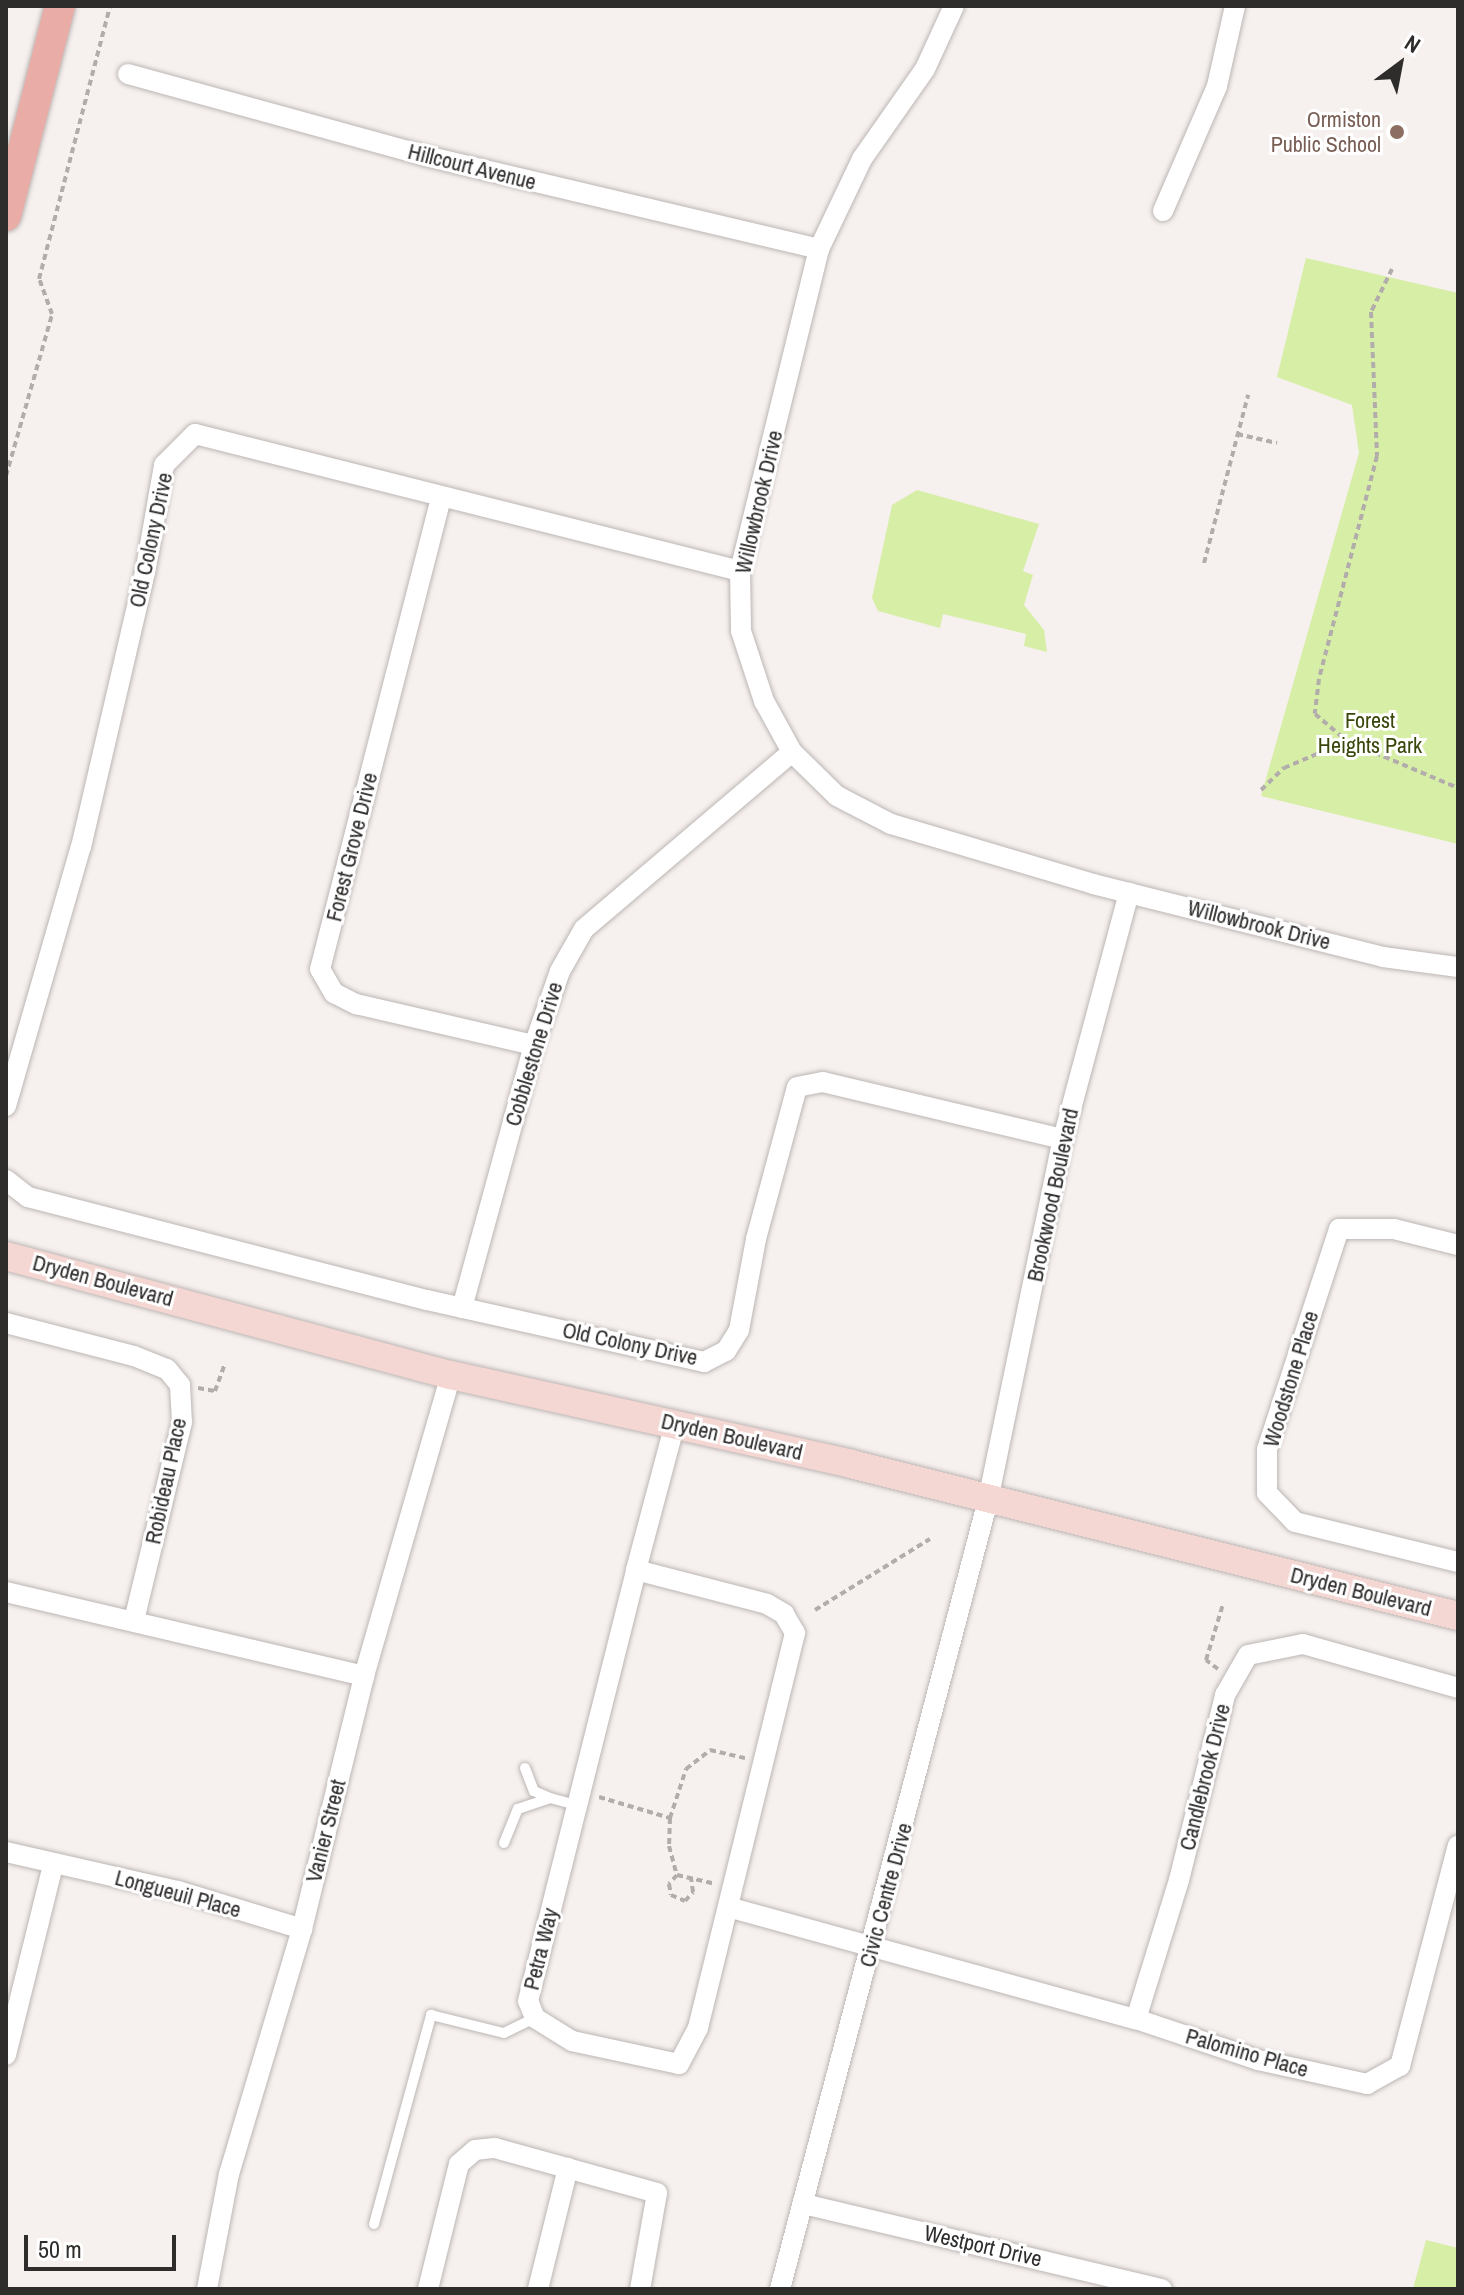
<!DOCTYPE html>
<html>
<head>
<meta charset="utf-8">
<style>
	body { margin:0 }
	#map { position:relative; width:1464px; height:2295px; overflow:hidden; background:#f6f0ee; font-family:"Archivo Narrow",sans-serif }
	div>[style] { position:absolute }
	.green>* { inset:0; background:#d7eea6 }
	.path>* { height:4px; margin-top:-2px; transform-origin:0; background:repeating-linear-gradient(90deg,#b2adab 0 6px,transparent 0 10px) }
	.roads { filter:drop-shadow(0 0 2px #bcb6b4) drop-shadow(0 0 2px #bcb6b4) }
	.lane>* { height:10px; margin:-5px; padding:0 5px; transform-origin:5px; border-radius:5px; background:#fff }
	.street>* { height:20px; margin:-10px; padding:0 10px; transform-origin:10px; border-radius:10px; background:#fff }
	.secondary>* { height:28px; margin:-14px; padding:0 14px; transform-origin:14px; border-radius:14px; background:#f4d6d2 }
	.primary>* { height:30px; margin:-15px; padding:0 15px; transform-origin:15px; border-radius:15px; background:#eaaca6 }
	.dots>* { width:22px; height:22px; translate:-50% -50%; box-sizing:border-box; border:4px solid #fff; border-radius:50% }
	span { translate:-50% -50%; white-space:nowrap; text-align:center; line-height:1.15; -webkit-text-stroke:6px #fff; paint-order:stroke }
	.education-label { font-size:22px; color:#785e54 }
	.right { translate:-100% -50%; text-align:right }
	.street-label { font-size:22px; color:#2f2d2c }
	.park-label { font-size:22px; color:#39470b }
	.frame { position:absolute; inset:0; border:8px solid #2f2d2c; pointer-events:none }
	.north { position:absolute; left:1360px; top:24px; width:80px; height:80px; -webkit-text-stroke:6px #fff; paint-order:stroke; rotate:32deg; font-size:22px; font-weight:700; line-height:32px; text-align:center; color:#2f2d2c }
	.north::after { content:''; display:block; margin:auto; width:28px; height:36px; background:#2f2d2c; clip-path:polygon(50% 0,100% 100%,50% 72%,0 100%) }
	.scale { position:absolute; left:24px; top:2235px; width:152px; height:36px; box-sizing:border-box; border:4px solid #2f2d2c; border-top:0; padding-left:10px; font-size:24px; line-height:28px; white-space:nowrap; color:#2f2d2c; -webkit-text-stroke:6px #fff; paint-order:stroke }
</style>
</head>
<body>
<div id="map">
	<div class="green">
		<div style="clip-path:polygon(1306px 258px,1458px 293px,1458px 844px,1261px 796px,1359px 453px,1352px 405px,1277px 377px)"></div>
		<div style="clip-path:polygon(917px 490px,1039px 524px,1023px 571px,1033px 575px,1024px 605px,1044px 630px,1047px 652px,1024px 646px,1026px 634px,943px 614px,940px 628px,878px 611px,872px 598px,892px 505px)"></div>
		<div style="clip-path:polygon(1426px 2240px,1458px 2248px,1458px 2289px,1413px 2289px)"></div>
	</div>
	<div class="path">
		<div style="left:1392px;top:269px;width:48px;rotate:116deg"></div>
		<div style="left:1371px;top:312px;width:144px;rotate:87.6deg"></div>
		<div style="left:1377px;top:456px;width:230px;rotate:104.6deg"></div>
		<div style="left:1319px;top:679px;width:35px;rotate:97deg"></div>
		<div style="left:1315px;top:714px;width:42px;rotate:40.2deg"></div>
		<div style="left:1347px;top:741px;width:121px;rotate:22.9deg"></div>
		<div style="left:1237px;top:434px;width:41px;rotate:12.7deg"></div>
		<div style="left:6px;top:476px;width:168px;rotate:-74.1deg"></div>
		<div style="left:52px;top:314px;width:37px;rotate:-110deg"></div>
		<div style="left:39px;top:279px;width:282px;rotate:-75.4deg"></div>
		<div style="left:1204px;top:563px;width:174px;rotate:-75.3deg"></div>
		<div style="left:1261px;top:790px;width:32px;rotate:-44deg"></div>
		<div style="left:1284px;top:768px;width:69px;rotate:-23.2deg"></div>
		<div style="left:198px;top:1388px;width:17px;rotate:10deg"></div>
		<div style="left:215px;top:1391px;width:29px;rotate:-70deg"></div>
		<div style="left:815px;top:1610px;width:135px;rotate:-31.7deg"></div>
		<div style="left:1218px;top:1669px;width:15px;rotate:-143deg"></div>
		<div style="left:1206px;top:1660px;width:59px;rotate:-73.1deg"></div>
		<div style="left:599px;top:1797px;width:74px;rotate:16.5deg"></div>
		<div style="left:670px;top:1818px;width:52px;rotate:-71.9deg"></div>
		<div style="left:686px;top:1769px;width:31px;rotate:-38deg"></div>
		<div style="left:710px;top:1750px;width:36px;rotate:13deg"></div>
		<div style="left:670px;top:1818px;width:28px;rotate:92deg"></div>
		<div style="left:669px;top:1846px;width:30px;rotate:75deg"></div>
		<div style="left:677px;top:1875px;width:39px;rotate:13deg"></div>
		<div style="left:677px;top:1875px;width:12px;rotate:132deg"></div>
		<div style="left:669px;top:1884px;width:11px;rotate:80deg"></div>
		<div style="left:671px;top:1895px;width:15px;rotate:23deg"></div>
		<div style="left:685px;top:1901px;width:12px;rotate:-48deg"></div>
		<div style="left:693px;top:1892px;width:14px;rotate:-98deg"></div>
		<div style="left:1457px;top:2289px;width:1px"></div>
	</div>
	<div class="roads">
		<div class="lane">
			<div style="left:525px;top:1768px;width:25px;rotate:69deg"></div>
			<div style="left:534px;top:1791px;width:17px;rotate:24deg"></div>
			<div style="left:504px;top:1843px;width:37px;rotate:-68deg"></div>
			<div style="left:518px;top:1809px;width:34px;rotate:-19deg"></div>
			<div style="left:550px;top:1798px;width:28px;rotate:15deg"></div>
			<div style="left:374px;top:2224px;width:217px;rotate:-74.7deg"></div>
			<div style="left:431px;top:2015px;width:75px;rotate:13.9deg"></div>
			<div style="left:504px;top:2033px;width:34px;rotate:-26deg"></div>
		</div>
		<div class="street">
			<div style="left:954px;top:6px;width:69px;rotate:114.7deg"></div>
			<div style="left:925px;top:69px;width:110px;rotate:125deg"></div>
			<div style="left:862px;top:159px;width:100px;rotate:115.5deg"></div>
			<div style="left:819px;top:249px;width:332px;rotate:103.8deg"></div>
			<div style="left:740px;top:571px;width:60px;rotate:89deg"></div>
			<div style="left:741px;top:631px;width:74px;rotate:71.8deg"></div>
			<div style="left:764px;top:701px;width:58px;rotate:61.2deg"></div>
			<div style="left:792px;top:752px;width:63px;rotate:44.4deg"></div>
			<div style="left:837px;top:796px;width:61px;rotate:27.4deg"></div>
			<div style="left:891px;top:824px;width:211px;rotate:16.5deg"></div>
			<div style="left:1093px;top:884px;width:299px;rotate:14.1deg"></div>
			<div style="left:1383px;top:957px;width:76px;rotate:7.6deg"></div>
			<div style="left:128px;top:74px;width:309px;rotate:15.4deg"></div>
			<div style="left:426px;top:156px;width:404px;rotate:13.3deg"></div>
			<div style="left:1163px;top:211px;width:136px;rotate:-66.6deg"></div>
			<div style="left:1217px;top:86px;width:82px;rotate:-77.3deg"></div>
			<div style="left:441px;top:498px;width:486px;rotate:104.4deg"></div>
			<div style="left:320px;top:969px;width:28px;rotate:60deg"></div>
			<div style="left:334px;top:993px;width:25px;rotate:27deg"></div>
			<div style="left:356px;top:1004px;width:183px;rotate:13deg"></div>
			<div style="left:6px;top:1106px;width:270px;rotate:-73.9deg"></div>
			<div style="left:81px;top:847px;width:281px;rotate:-76.9deg"></div>
			<div style="left:145px;top:573px;width:110px;rotate:-80deg"></div>
			<div style="left:164px;top:465px;width:44px;rotate:-45deg"></div>
			<div style="left:195px;top:434px;width:562px;rotate:14.11deg"></div>
			<div style="left:6px;top:1180px;width:28px;rotate:38deg"></div>
			<div style="left:28px;top:1197px;width:412px;rotate:14.5deg"></div>
			<div style="left:427px;top:1300px;width:284px;rotate:12.6deg"></div>
			<div style="left:704px;top:1362px;width:25px;rotate:-27deg"></div>
			<div style="left:726px;top:1351px;width:25px;rotate:-58deg"></div>
			<div style="left:739px;top:1330px;width:93px;rotate:-79.4deg"></div>
			<div style="left:756px;top:1239px;width:157px;rotate:-74.9deg"></div>
			<div style="left:797px;top:1087px;width:26px;rotate:-11deg"></div>
			<div style="left:823px;top:1082px;width:247px;rotate:13.4deg"></div>
			<div style="left:1458px;top:1245px;width:66px;rotate:-166deg"></div>
			<div style="left:1394px;top:1229px;width:55px;rotate:180deg"></div>
			<div style="left:1339px;top:1229px;width:231px;rotate:108.1deg"></div>
			<div style="left:1267px;top:1449px;width:44px;rotate:90deg"></div>
			<div style="left:1267px;top:1493px;width:40px;rotate:46deg"></div>
			<div style="left:1295px;top:1522px;width:168px;rotate:13.8deg"></div>
			<div style="left:462px;top:1308px;width:273px;rotate:-74.7deg"></div>
			<div style="left:534px;top:1045px;width:78px;rotate:-70.6deg"></div>
			<div style="left:560px;top:971px;width:48px;rotate:-60.3deg"></div>
			<div style="left:584px;top:929px;width:273px;rotate:-40.4deg"></div>
			<div style="left:6px;top:1323px;width:132px;rotate:14.5deg"></div>
			<div style="left:134px;top:1356px;width:35px;rotate:22deg"></div>
			<div style="left:167px;top:1369px;width:21px;rotate:51deg"></div>
			<div style="left:180px;top:1385px;width:37px;rotate:87deg"></div>
			<div style="left:182px;top:1422px;width:204px;rotate:103.6deg"></div>
			<div style="left:636px;top:1570px;width:135px;rotate:14.5deg"></div>
			<div style="left:767px;top:1604px;width:20px;rotate:30deg"></div>
			<div style="left:784px;top:1614px;width:22px;rotate:60deg"></div>
			<div style="left:795px;top:1633px;width:407px;rotate:103.8deg"></div>
			<div style="left:698px;top:2028px;width:41px;rotate:117.8deg"></div>
			<div style="left:679px;top:2064px;width:109px;rotate:-167.9deg"></div>
			<div style="left:572px;top:2041px;width:44px;rotate:-148.1deg"></div>
			<div style="left:535px;top:2018px;width:18px;rotate:-112deg"></div>
			<div style="left:528px;top:2001px;width:444px;rotate:-75.9deg"></div>
			<div style="left:636px;top:1570px;width:152px;rotate:-75.1deg"></div>
			<div style="left:6px;top:1592px;width:368px;rotate:13.2deg"></div>
			<div style="left:6px;top:1852px;width:176px;rotate:12.8deg"></div>
			<div style="left:178px;top:1891px;width:130px;rotate:17deg"></div>
			<div style="left:728px;top:1907px;width:423px;rotate:15.4deg"></div>
			<div style="left:1136px;top:2019px;width:129px;rotate:18.6deg"></div>
			<div style="left:1258px;top:2060px;width:112px;rotate:12.4deg"></div>
			<div style="left:1367px;top:2084px;width:38px;rotate:-29deg"></div>
			<div style="left:1400px;top:2066px;width:228px;rotate:-75.3deg"></div>
			<div style="left:1136px;top:2019px;width:145px;rotate:-72.8deg"></div>
			<div style="left:1179px;top:1880px;width:191px;rotate:-76deg"></div>
			<div style="left:1225px;top:1695px;width:46px;rotate:-60.1deg"></div>
			<div style="left:1248px;top:1655px;width:56px;rotate:-11.3deg"></div>
			<div style="left:1303px;top:1644px;width:161px;rotate:15.8deg"></div>
			<div style="left:6px;top:2055px;width:196px;rotate:-76.1deg"></div>
			<div style="left:804px;top:2204px;width:368px;rotate:13.4deg"></div>
			<div style="left:207px;top:2289px;width:117px;rotate:-79.2deg"></div>
			<div style="left:229px;top:2174px;width:256px;rotate:-73.4deg"></div>
			<div style="left:302px;top:1929px;width:260px;rotate:-76.2deg"></div>
			<div style="left:364px;top:1676px;width:313px;rotate:-73.9deg"></div>
			<div style="left:428px;top:2289px;width:129px;rotate:-76.1deg"></div>
			<div style="left:459px;top:2164px;width:21px;rotate:-41deg"></div>
			<div style="left:475px;top:2150px;width:20px;rotate:-6deg"></div>
			<div style="left:495px;top:2148px;width:168px;rotate:15.5deg"></div>
			<div style="left:657px;top:2193px;width:97px;rotate:100deg"></div>
			<div style="left:538px;top:2289px;width:125px;rotate:-76.1deg"></div>
			<div style="left:780px;top:2289px;width:816px;rotate:-75.23deg"></div>
			<div style="left:988px;top:1500px;width:369px;rotate:-78.3deg"></div>
			<div style="left:1063px;top:1139px;width:255px;rotate:-75deg"></div>
		</div>
		<div class="secondary">
			<div style="left:6px;top:1256px;width:461px;rotate:15deg"></div>
			<div style="left:451px;top:1375px;width:410px;rotate:12.5deg"></div>
			<div style="left:851px;top:1464px;width:626px;rotate:14.06deg"></div>
		</div>
		<div class="primary">
			<div style="left:6px;top:216px;width:217px;rotate:-75.6deg"></div>
		</div>
	</div>
	<div class="dots">
		<div style="left:1397px;top:132px;background:#8d6e63"></div>
	</div>
	<div class="education-label">
		<span class="right" style="left:1381px;top:132px">Ormiston<br>Public School</span>
	</div>
	<div class="street-label">
		<span style="left:472px;top:167px;rotate:14deg">Hillcourt Avenue</span>
		<span style="left:759px;top:502px;rotate:-77deg">Willowbrook Drive</span>
		<span style="left:151px;top:540px;rotate:-78deg">Old Colony Drive</span>
		<span style="left:352px;top:847px;rotate:-76deg">Forest Grove Drive</span>
		<span style="left:1259px;top:925px;rotate:14deg">Willowbrook Drive</span>
		<span style="left:534px;top:1054px;rotate:-73deg">Cobblestone Drive</span>
		<span style="left:1053px;top:1195px;rotate:-78deg">Brookwood Boulevard</span>
		<span style="left:103px;top:1281px;rotate:15deg">Dryden Boulevard</span>
		<span style="left:630px;top:1344px;rotate:12deg">Old Colony Drive</span>
		<span style="left:1291px;top:1379px;rotate:-73deg">Woodstone Place</span>
		<span style="left:732px;top:1437px;rotate:13deg">Dryden Boulevard</span>
		<span style="left:166px;top:1481px;rotate:-78deg">Robideau Place</span>
		<span style="left:1361px;top:1592px;rotate:14deg">Dryden Boulevard</span>
		<span style="left:1205px;top:1777px;rotate:-76deg">Candlebrook Drive</span>
		<span style="left:326px;top:1831px;rotate:-76deg">Vanier Street</span>
		<span style="left:178px;top:1894px;rotate:15deg">Longueuil Place</span>
		<span style="left:886px;top:1895px;rotate:-75deg">Civic Centre Drive</span>
		<span style="left:541px;top:1949px;rotate:-76deg">Petra Way</span>
		<span style="left:1247px;top:2053px;rotate:16deg">Palomino Place</span>
		<span style="left:983px;top:2246px;rotate:13deg">Westport Drive</span>
	</div>
	<div class="park-label">
		<span style="left:1370px;top:733px">Forest<br>Heights Park</span>
	</div>
	<div class="frame"></div>
	<div class="north">N</div>
	<div class="scale">50 m</div>
</div>
</body>
</html>
